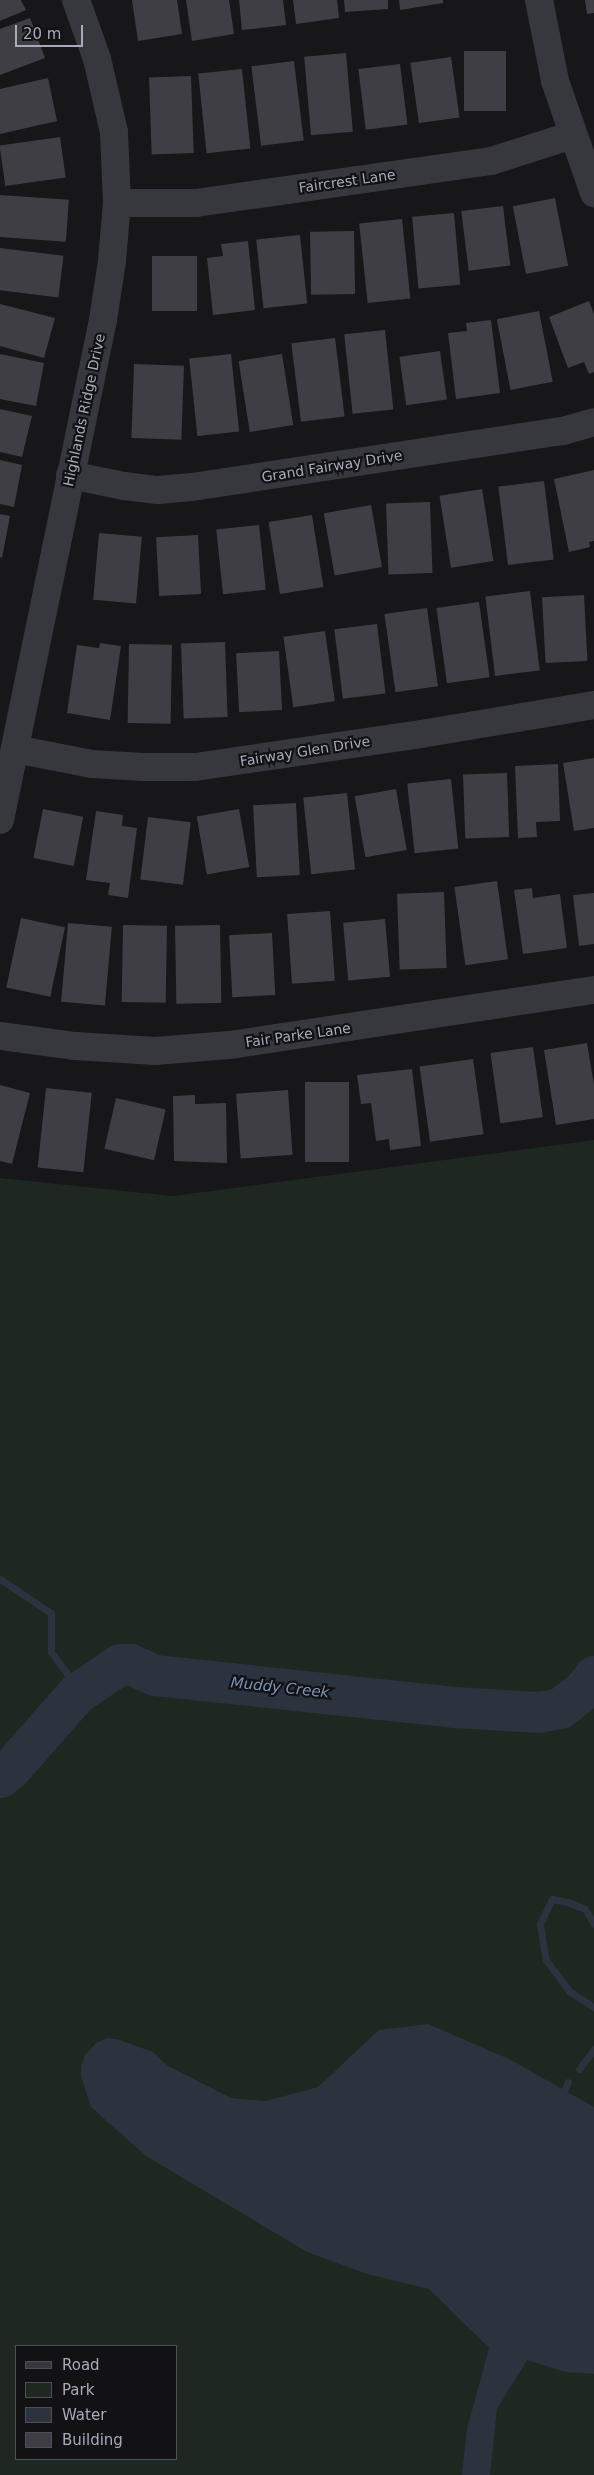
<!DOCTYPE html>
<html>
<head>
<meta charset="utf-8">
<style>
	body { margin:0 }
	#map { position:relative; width:594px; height:2475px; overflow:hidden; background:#171619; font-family:"DejaVu Sans",sans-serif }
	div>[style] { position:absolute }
	.green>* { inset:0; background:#1e2720 }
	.water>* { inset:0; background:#2b333e }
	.stream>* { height:7px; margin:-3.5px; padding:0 3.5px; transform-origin:3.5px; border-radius:3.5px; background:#2b333e }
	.river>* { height:41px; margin:-20.5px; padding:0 20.5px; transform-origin:20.5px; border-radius:20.5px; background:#2b333e }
	.building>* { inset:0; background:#3e3e44; transform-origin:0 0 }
	.minor>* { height:28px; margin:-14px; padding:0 14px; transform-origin:14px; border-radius:14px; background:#37373e }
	span { translate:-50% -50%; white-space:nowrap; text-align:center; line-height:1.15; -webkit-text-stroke:4.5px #121114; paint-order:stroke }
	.street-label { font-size:14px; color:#a7aaba }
	.water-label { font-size:15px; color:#7b93b9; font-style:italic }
	.legend { position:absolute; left:15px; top:2345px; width:162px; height:115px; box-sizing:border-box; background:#121114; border:1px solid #4e4e56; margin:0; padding:6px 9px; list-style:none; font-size:15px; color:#a7aaba }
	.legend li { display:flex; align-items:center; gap:10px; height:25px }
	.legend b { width:25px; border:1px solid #4e4e56 }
	.scale { position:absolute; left:15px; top:25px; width:68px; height:22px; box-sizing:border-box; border:2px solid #a7aaba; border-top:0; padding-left:6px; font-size:15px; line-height:18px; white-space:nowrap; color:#a7aaba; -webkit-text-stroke:4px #121114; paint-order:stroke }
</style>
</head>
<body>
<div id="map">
	<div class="green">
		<div style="clip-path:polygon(evenodd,594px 1140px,594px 2475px,0 2475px,0 1178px,173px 1196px,594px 1140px,16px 2346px,176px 2346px,176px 2459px,16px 2459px,16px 2346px)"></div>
	</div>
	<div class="water">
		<div style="clip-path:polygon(594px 1656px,594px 1689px,566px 1717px,528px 1731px,450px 1723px,458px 1691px,526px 1700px,557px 1694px)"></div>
		<div style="clip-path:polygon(428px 2024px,511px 2060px,594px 2107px,594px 2374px,565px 2372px,527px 2360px,497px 2409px,490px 2475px,462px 2475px,467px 2429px,489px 2348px,429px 2289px,367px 2274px,307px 2252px,146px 2156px,91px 2107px,81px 2076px,81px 2066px,85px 2055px,96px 2043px,107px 2038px,117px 2039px,153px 2052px,168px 2066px,231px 2098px,266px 2101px,318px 2087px,379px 2030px)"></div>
	</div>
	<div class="stream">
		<div style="left:0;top:1579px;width:61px;rotate:33.7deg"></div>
		<div style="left:51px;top:1613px;width:39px;rotate:90deg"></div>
		<div style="left:51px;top:1652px;width:25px;rotate:53deg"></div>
		<div style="left:66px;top:1672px;width:24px;rotate:62deg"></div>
		<div style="left:594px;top:1924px;width:17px;rotate:-121deg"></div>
		<div style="left:585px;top:1909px;width:18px;rotate:-158deg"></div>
		<div style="left:568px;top:1902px;width:16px;rotate:-169deg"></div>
		<div style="left:552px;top:1899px;width:28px;rotate:116deg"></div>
		<div style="left:540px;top:1924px;width:36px;rotate:81deg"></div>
		<div style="left:546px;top:1960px;width:39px;rotate:53deg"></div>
		<div style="left:569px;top:1991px;width:30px;rotate:33deg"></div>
		<div style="left:579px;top:2069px;width:25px;rotate:-53deg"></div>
		<div style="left:562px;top:2096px;width:15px;rotate:-67deg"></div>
	</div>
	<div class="river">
		<div style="left:0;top:1777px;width:13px;rotate:-39deg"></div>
		<div style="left:10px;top:1769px;width:101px;rotate:-48.6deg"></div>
		<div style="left:77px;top:1693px;width:52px;rotate:-34deg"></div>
		<div style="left:120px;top:1664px;width:10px"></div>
		<div style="left:130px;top:1664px;width:27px;rotate:24deg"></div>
		<div style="left:155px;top:1675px;width:301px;rotate:6.1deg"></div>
		<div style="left:454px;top:1707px;width:85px;rotate:3.4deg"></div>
		<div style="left:539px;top:1712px;width:21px;rotate:-11deg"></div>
		<div style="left:560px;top:1708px;width:29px;rotate:-38deg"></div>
		<div style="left:583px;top:1690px;width:18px;rotate:-52deg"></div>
	</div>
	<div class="building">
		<div style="clip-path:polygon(0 0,21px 0,26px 10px,0 21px)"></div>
		<div style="clip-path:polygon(132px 0,177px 0,182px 34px,138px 41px)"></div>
		<div style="clip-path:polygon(186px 0,229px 0,234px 34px,192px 41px)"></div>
		<div style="clip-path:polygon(239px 0,283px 0,286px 25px,242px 30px)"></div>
		<div style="clip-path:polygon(293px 0,337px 0,339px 18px,296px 24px)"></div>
		<div style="clip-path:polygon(344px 0,388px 0,388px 9px,345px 12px)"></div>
		<div style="clip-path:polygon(399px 0,443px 0,443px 3px,400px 10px)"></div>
		<div style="clip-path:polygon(585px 0,594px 0,594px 13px,587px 14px)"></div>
		<div style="clip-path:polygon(30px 18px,45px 58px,0 75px,0 29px)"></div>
		<div style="left:464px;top:51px;width:42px;height:60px"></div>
		<div style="left:346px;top:53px;width:79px;height:42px;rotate:85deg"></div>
		<div style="left:451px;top:57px;width:61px;height:41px;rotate:82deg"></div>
		<div style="left:294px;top:61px;width:80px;height:43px;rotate:83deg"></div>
		<div style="left:400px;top:64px;width:61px;height:42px;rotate:83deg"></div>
		<div style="left:242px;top:69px;width:80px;height:44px;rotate:84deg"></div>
		<div style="left:191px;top:76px;width:77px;height:42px;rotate:88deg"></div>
		<div style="clip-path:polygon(48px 78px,57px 121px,0 134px,0 89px)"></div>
		<div style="left:60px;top:137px;width:41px;height:61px;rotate:82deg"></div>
		<div style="left:0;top:195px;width:69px;height:42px;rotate:4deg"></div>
		<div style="left:555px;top:198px;width:69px;height:43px;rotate:79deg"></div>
		<div style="left:503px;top:206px;width:60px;height:42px;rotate:83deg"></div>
		<div style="left:454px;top:213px;width:72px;height:42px;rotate:85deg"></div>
		<div style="left:402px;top:219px;width:80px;height:43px;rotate:84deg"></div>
		<div style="left:354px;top:231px;width:63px;height:44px;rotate:89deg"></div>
		<div style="left:300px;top:235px;width:69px;height:44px;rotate:84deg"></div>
		<div style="clip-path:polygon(248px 241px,255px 310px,213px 315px,207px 258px,223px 256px,221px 244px)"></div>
		<div style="left:0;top:248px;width:64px;height:42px;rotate:7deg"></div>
		<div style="left:152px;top:256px;width:45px;height:55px"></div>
		<div style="clip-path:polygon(589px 301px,594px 314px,594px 372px,589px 374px,584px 362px,568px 368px,549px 317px)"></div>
		<div style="clip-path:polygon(0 304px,55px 318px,44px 358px,0 346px)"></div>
		<div style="left:539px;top:311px;width:72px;height:43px;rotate:79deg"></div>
		<div style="clip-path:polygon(491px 320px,500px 393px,456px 399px,448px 333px,467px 331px,466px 323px)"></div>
		<div style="left:385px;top:330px;width:80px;height:41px;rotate:84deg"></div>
		<div style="left:335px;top:338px;width:79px;height:44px;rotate:83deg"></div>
		<div style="left:440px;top:351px;width:49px;height:41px;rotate:82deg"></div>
		<div style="clip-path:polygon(0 354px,44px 363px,36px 406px,0 399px)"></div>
		<div style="left:231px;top:354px;width:78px;height:42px;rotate:84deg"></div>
		<div style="left:282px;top:354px;width:72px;height:44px;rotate:81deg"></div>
		<div style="left:134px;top:364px;width:50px;height:74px;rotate:2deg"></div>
		<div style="clip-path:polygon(0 409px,32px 416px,22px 457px,0 452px)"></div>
		<div style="clip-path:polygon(0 460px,22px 465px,14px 507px,0 504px)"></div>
		<div style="clip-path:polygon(594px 470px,594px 541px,589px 542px,590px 547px,569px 552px,554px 479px)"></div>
		<div style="left:544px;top:481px;width:79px;height:46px;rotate:83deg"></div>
		<div style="left:482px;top:489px;width:73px;height:43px;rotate:81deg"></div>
		<div style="left:430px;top:502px;width:71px;height:44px;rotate:88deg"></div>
		<div style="left:371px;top:505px;width:63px;height:48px;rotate:80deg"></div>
		<div style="clip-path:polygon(0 514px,10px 516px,2px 558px,0 557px)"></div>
		<div style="left:312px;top:515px;width:73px;height:44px;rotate:81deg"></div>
		<div style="left:259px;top:525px;width:65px;height:43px;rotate:84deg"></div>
		<div style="left:99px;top:533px;width:43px;height:67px;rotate:5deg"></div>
		<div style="left:198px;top:535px;width:59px;height:42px;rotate:87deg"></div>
		<div style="left:530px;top:591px;width:80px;height:45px;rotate:83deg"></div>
		<div style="left:584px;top:595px;width:66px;height:42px;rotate:87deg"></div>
		<div style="left:479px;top:602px;width:76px;height:43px;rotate:82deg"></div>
		<div style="left:427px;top:608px;width:79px;height:43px;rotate:82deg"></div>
		<div style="left:377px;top:624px;width:70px;height:43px;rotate:83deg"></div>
		<div style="left:325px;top:631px;width:71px;height:42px;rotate:82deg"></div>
		<div style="left:225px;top:642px;width:75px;height:44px;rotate:88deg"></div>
		<div style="clip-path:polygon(100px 643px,121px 646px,110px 720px,67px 713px,77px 645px,99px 648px)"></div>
		<div style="left:129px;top:644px;width:43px;height:79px;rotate:1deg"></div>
		<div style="left:279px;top:651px;width:59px;height:43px;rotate:87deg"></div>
		<div style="clip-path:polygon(594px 758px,594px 828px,574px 831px,563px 763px)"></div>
		<div style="clip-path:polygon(558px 764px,560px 821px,536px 822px,537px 837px,518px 838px,515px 766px)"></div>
		<div style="left:507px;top:773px;width:64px;height:44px;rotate:88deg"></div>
		<div style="left:451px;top:779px;width:70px;height:44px;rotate:84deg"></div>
		<div style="left:396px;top:789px;width:62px;height:42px;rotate:80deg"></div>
		<div style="left:347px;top:793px;width:77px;height:44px;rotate:84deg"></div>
		<div style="left:296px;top:803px;width:72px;height:43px;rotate:87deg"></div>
		<div style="left:43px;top:809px;width:41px;height:50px;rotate:11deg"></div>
		<div style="left:239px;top:809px;width:59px;height:43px;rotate:80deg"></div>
		<div style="clip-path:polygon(96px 811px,123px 815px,122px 826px,137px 828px,128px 898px,108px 895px,110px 883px,86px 880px)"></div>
		<div style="left:148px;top:817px;width:43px;height:63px;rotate:7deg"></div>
		<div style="left:497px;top:881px;width:79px;height:43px;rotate:82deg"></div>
		<div style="clip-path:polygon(532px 888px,533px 898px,560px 894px,567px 948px,523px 954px,514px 890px)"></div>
		<div style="left:444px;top:892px;width:76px;height:47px;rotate:88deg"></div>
		<div style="clip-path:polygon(594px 893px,594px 944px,579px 946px,573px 895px)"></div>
		<div style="left:330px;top:911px;width:70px;height:43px;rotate:86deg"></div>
		<div style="left:21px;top:918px;width:45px;height:71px;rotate:12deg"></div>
		<div style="left:385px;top:919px;width:58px;height:42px;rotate:85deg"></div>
		<div style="left:68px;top:923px;width:44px;height:79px;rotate:5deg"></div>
		<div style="left:123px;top:925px;width:44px;height:77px;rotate:1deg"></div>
		<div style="left:220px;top:925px;width:78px;height:45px;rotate:89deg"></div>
		<div style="left:272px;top:933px;width:62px;height:43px;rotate:87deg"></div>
		<div style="clip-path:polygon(587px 1043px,594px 1085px,594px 1119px,556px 1125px,544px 1050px)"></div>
		<div style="left:533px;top:1047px;width:71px;height:43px;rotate:82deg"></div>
		<div style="left:473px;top:1059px;width:76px;height:54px;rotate:82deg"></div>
		<div style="clip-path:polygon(412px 1069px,421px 1146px,390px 1150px,389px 1139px,376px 1141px,371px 1103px,361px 1104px,357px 1075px)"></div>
		<div style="left:305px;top:1082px;width:44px;height:80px"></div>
		<div style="clip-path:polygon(0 1085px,30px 1093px,12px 1164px,0 1161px)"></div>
		<div style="left:46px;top:1088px;width:46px;height:80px;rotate:6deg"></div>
		<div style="left:288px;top:1090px;width:65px;height:52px;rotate:86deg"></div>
		<div style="clip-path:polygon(195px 1095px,195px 1104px,226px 1103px,227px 1163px,174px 1161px,173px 1096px)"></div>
		<div style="left:116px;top:1098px;width:51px;height:52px;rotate:13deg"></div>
	</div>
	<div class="minor">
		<div style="left:539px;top:0;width:83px;rotate:78.8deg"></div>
		<div style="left:555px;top:81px;width:119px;rotate:70.8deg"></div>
		<div style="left:117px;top:203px;width:79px"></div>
		<div style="left:196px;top:203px;width:298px;rotate:-8.1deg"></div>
		<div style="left:491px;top:161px;width:86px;rotate:-17.6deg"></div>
		<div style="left:70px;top:475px;width:55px;rotate:11.5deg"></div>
		<div style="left:124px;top:486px;width:34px;rotate:7deg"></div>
		<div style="left:158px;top:490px;width:34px;rotate:-5deg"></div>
		<div style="left:192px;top:487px;width:375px;rotate:-8.6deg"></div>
		<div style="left:563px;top:431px;width:32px;rotate:-16deg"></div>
		<div style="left:15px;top:749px;width:78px;rotate:11deg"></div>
		<div style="left:92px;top:764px;width:51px;rotate:3.4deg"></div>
		<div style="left:143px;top:767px;width:52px"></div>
		<div style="left:195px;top:767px;width:228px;rotate:-8.3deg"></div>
		<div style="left:421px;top:734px;width:175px;rotate:-9.5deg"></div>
		<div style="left:0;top:820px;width:510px;rotate:-78.36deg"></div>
		<div style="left:103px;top:320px;width:60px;rotate:-81.3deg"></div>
		<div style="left:112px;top:261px;width:58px;rotate:-85.1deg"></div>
		<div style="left:117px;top:203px;width:71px;rotate:-92.4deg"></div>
		<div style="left:114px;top:132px;width:75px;rotate:-103.1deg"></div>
		<div style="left:97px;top:59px;width:63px;rotate:-109.6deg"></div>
		<div style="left:0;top:1036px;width:76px;rotate:7.6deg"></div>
		<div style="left:75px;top:1046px;width:80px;rotate:3.6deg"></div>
		<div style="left:155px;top:1051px;width:75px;rotate:-4.6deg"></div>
		<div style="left:230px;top:1045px;width:368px;rotate:-8.6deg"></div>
	</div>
	<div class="street-label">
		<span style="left:347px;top:181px;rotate:-8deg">Faircrest Lane</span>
		<span style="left:84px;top:410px;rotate:-78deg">Highlands Ridge Drive</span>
		<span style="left:332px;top:466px;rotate:-9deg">Grand Fairway Drive</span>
		<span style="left:305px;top:751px;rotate:-9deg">Fairway Glen Drive</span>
		<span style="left:298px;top:1035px;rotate:-8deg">Fair Parke Lane</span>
	</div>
	<div class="water-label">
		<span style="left:280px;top:1688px;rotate:6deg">Muddy Creek</span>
	</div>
	<ul class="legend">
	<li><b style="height:6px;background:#37373e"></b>Road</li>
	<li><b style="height:14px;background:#1e2720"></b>Park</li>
	<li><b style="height:14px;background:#2b333e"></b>Water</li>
	<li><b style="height:14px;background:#3e3e44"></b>Building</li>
	</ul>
	<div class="scale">20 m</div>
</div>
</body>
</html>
